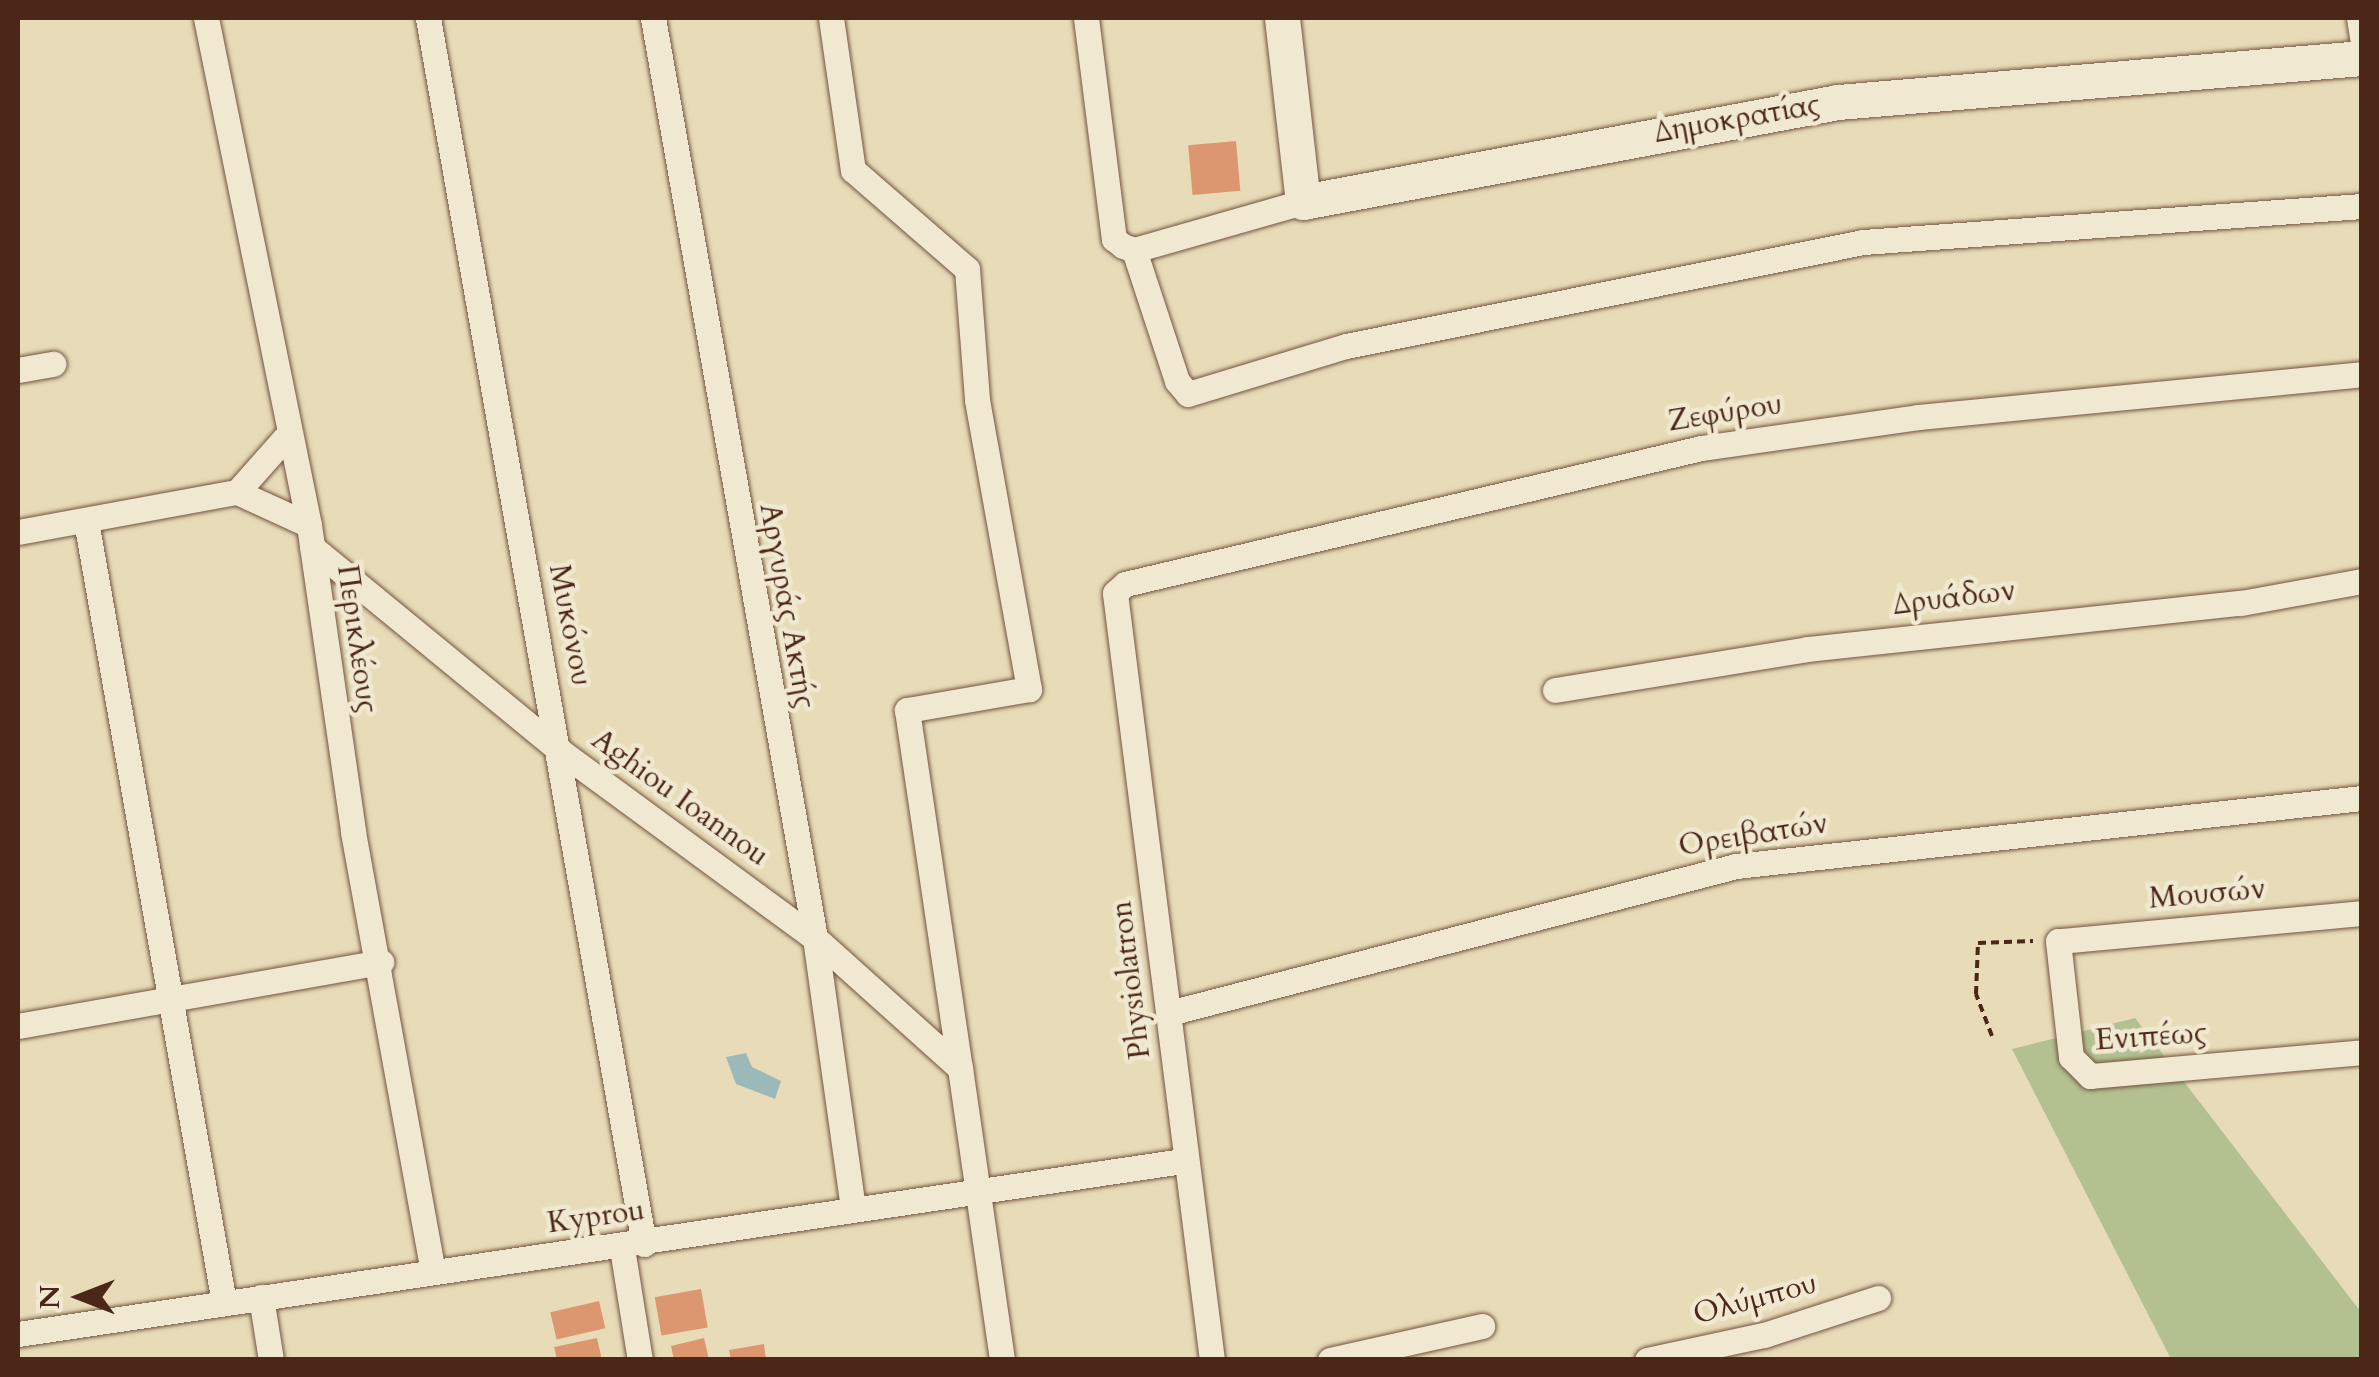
<!DOCTYPE html>
<html>
<head>
<meta charset="utf-8">
<style>
	body { margin:0 }
	#map { position:relative; width:2379px; height:1377px; overflow:hidden; background:#e8dcb8; font-family:Cardo,serif }
	div>[style] { position:absolute }
	.green>* { inset:0; background:#b3c191 }
	.water>* { inset:0; background:#9bb9b9 }
	.building>* { inset:0; background:#dc9770; transform-origin:0 0 }
	.path>* { height:4px; margin-top:-2px; transform-origin:0; background:repeating-linear-gradient(90deg,#4b2718 0 8px,transparent 0 13px) }
	.roads { filter:drop-shadow(0 0 2px #725440) drop-shadow(0 0 2px #725440) }
	.street>* { height:25px; margin:-12.5px; padding:0 12.5px; transform-origin:12.5px; border-radius:12.5px; background:#f0e8d1 }
	.secondary>* { height:35px; margin:-17.5px; padding:0 17.5px; transform-origin:17.5px; border-radius:17.5px; background:#f0e8d1 }
	span { translate:-50% -50%; white-space:nowrap; text-align:center; line-height:1.15; -webkit-text-stroke:9px #f0e8d1; paint-order:stroke }
	.street-label { font-size:30px; color:#4b2718 }
	.frame { position:absolute; inset:0; border:20px solid #4b2718; pointer-events:none }
	.north { position:absolute; left:30px; top:1247px; width:100px; height:100px; -webkit-text-stroke:8px #f0e8d1; paint-order:stroke; rotate:270deg; font-size:28px; font-weight:700; line-height:40px; text-align:center; color:#4b2718 }
	.north::after { content:''; display:block; margin:auto; width:35px; height:45px; background:#4b2718; clip-path:polygon(50% 0,100% 100%,50% 72%,0 100%) }
</style>
</head>
<body>
<div id="map">
	<div class="green">
		<div style="clip-path:polygon(2135px 1018px,2361px 1312px,2361px 1359px,2171px 1359px,2012px 1049px)"></div>
	</div>
	<div class="water">
		<div style="clip-path:polygon(746px 1053px,752px 1067px,781px 1081px,775px 1099px,736px 1084px,726px 1057px)"></div>
	</div>
	<div class="building">
		<div style="left:1236px;top:141px;width:50px;height:48px;rotate:85deg"></div>
		<div style="left:701px;top:1289px;width:39px;height:47px;rotate:80deg"></div>
		<div style="left:599px;top:1301px;width:28px;height:50px;rotate:77deg"></div>
		<div style="clip-path:polygon(597px 1338px,602px 1360px,557px 1360px,554px 1347px)"></div>
		<div style="clip-path:polygon(704px 1338px,709px 1360px,674px 1360px,671px 1346px)"></div>
		<div style="clip-path:polygon(764px 1344px,766px 1360px,731px 1360px,729px 1350px)"></div>
	</div>
	<div class="path">
		<div style="left:1992px;top:1036px;width:45px;rotate:-110.9deg"></div>
		<div style="left:1976px;top:994px;width:51px;rotate:-87.8deg"></div>
		<div style="left:1978px;top:943px;width:55px;rotate:-2.1deg"></div>
	</div>
	<div class="roads">
		<div class="street">
			<div style="left:206px;top:18px;width:517px;rotate:78.52deg"></div>
			<div style="left:309px;top:525px;width:310px;rotate:81.8deg"></div>
			<div style="left:353px;top:832px;width:446px;rotate:79.7deg"></div>
			<div style="left:428px;top:18px;width:1245px;rotate:80.01deg"></div>
			<div style="left:653px;top:18px;width:934px;rotate:80.01deg"></div>
			<div style="left:815px;top:938px;width:272px;rotate:82deg"></div>
			<div style="left:831px;top:18px;width:154px;rotate:81.8deg"></div>
			<div style="left:853px;top:170px;width:151px;rotate:41deg"></div>
			<div style="left:967px;top:269px;width:131px;rotate:85.6deg"></div>
			<div style="left:977px;top:400px;width:294px;rotate:79.8deg"></div>
			<div style="left:1029px;top:689px;width:124px;rotate:170.2deg"></div>
			<div style="left:907px;top:710px;width:362px;rotate:81.6deg"></div>
			<div style="left:1086px;top:18px;width:223px;rotate:82.8deg"></div>
			<div style="left:1114px;top:239px;width:11px;rotate:38deg"></div>
			<div style="left:1123px;top:246px;width:12px;rotate:20deg"></div>
			<div style="left:1134px;top:250px;width:176px;rotate:-15.9deg"></div>
			<div style="left:2359px;top:18px;width:20px;rotate:81deg"></div>
			<div style="left:1134px;top:250px;width:138px;rotate:71.8deg"></div>
			<div style="left:1177px;top:381px;width:17px;rotate:50deg"></div>
			<div style="left:1188px;top:394px;width:165px;rotate:-16.9deg"></div>
			<div style="left:1346px;top:346px;width:527px;rotate:-11.37deg"></div>
			<div style="left:1863px;top:242px;width:500px;rotate:-4.13deg"></div>
			<div style="left:18px;top:370px;width:36px;rotate:-10deg"></div>
			<div style="left:237px;top:492px;width:72px;rotate:-48.4deg"></div>
			<div style="left:86px;top:521px;width:794px;rotate:79.99deg"></div>
			<div style="left:18px;top:532px;width:223px;rotate:-10.4deg"></div>
			<div style="left:237px;top:492px;width:79px;rotate:24.6deg"></div>
			<div style="left:312px;top:547px;width:321px;rotate:39.4deg"></div>
			<div style="left:560px;top:751px;width:316px;rotate:36.3deg"></div>
			<div style="left:815px;top:938px;width:195px;rotate:41.9deg"></div>
			<div style="left:960px;top:1068px;width:295px;rotate:81.8deg"></div>
			<div style="left:1555px;top:690px;width:255px;rotate:-9.2deg"></div>
			<div style="left:1807px;top:649px;width:436px;rotate:-6.1deg"></div>
			<div style="left:2241px;top:603px;width:123px;rotate:-10.3deg"></div>
			<div style="left:2362px;top:913px;width:305px;rotate:174.7deg"></div>
			<div style="left:2058px;top:941px;width:117px;rotate:83.6deg"></div>
			<div style="left:2071px;top:1057px;width:27px;rotate:45deg"></div>
			<div style="left:2090px;top:1076px;width:273px;rotate:-5deg"></div>
			<div style="left:1169px;top:1013px;width:586px;rotate:-14.53deg"></div>
			<div style="left:1736px;top:866px;width:630px;rotate:-6.2deg"></div>
			<div style="left:18px;top:1026px;width:369px;rotate:-10deg"></div>
			<div style="left:622px;top:1248px;width:113px;rotate:80.9deg"></div>
			<div style="left:261px;top:1297px;width:64px;rotate:81deg"></div>
			<div style="left:18px;top:1334px;width:1178px;rotate:-8.45deg"></div>
			<div style="left:1212px;top:1360px;width:773px;rotate:-97.21deg"></div>
			<div style="left:1115px;top:593px;width:13px;rotate:-42deg"></div>
			<div style="left:1125px;top:584px;width:592px;rotate:-13.28deg"></div>
			<div style="left:1701px;top:448px;width:219px;rotate:-8.1deg"></div>
			<div style="left:1918px;top:417px;width:446px;rotate:-5.5deg"></div>
			<div style="left:1330px;top:1360px;width:156px;rotate:-12.6deg"></div>
			<div style="left:1647px;top:1360px;width:120px;rotate:-12.1deg"></div>
			<div style="left:1764px;top:1335px;width:120px;rotate:-18deg"></div>
		</div>
		<div class="secondary">
			<div style="left:1282px;top:18px;width:185px;rotate:83.5deg"></div>
			<div style="left:1303px;top:202px;width:544px;rotate:-10.59deg"></div>
			<div style="left:1838px;top:102px;width:526px;rotate:-4.8deg"></div>
		</div>
	</div>
	<div class="street-label">
		<span style="left:1737px;top:119px;rotate:-10deg">Δημοκρατίας</span>
		<span style="left:1725px;top:413px;rotate:-9deg">Ζεφύρου</span>
		<span style="left:1954px;top:598px;rotate:-7deg">Δρυάδων</span>
		<span style="left:787px;top:606px;rotate:80deg">Αργυράς Ακτής</span>
		<span style="left:570px;top:625px;rotate:79deg">Μυκόνου</span>
		<span style="left:357px;top:639px;rotate:82deg">Περικλέους</span>
		<span style="left:680px;top:798px;rotate:36deg">Aghiou Ioannou</span>
		<span style="left:1753px;top:835px;rotate:-9deg">Ορειβατών</span>
		<span style="left:2207px;top:894px;rotate:-5deg">Μουσών</span>
		<span style="left:1131px;top:980px;rotate:-97deg">Physiolatron</span>
		<span style="left:2151px;top:1037px;rotate:-4deg">Ενιπέως</span>
		<span style="left:596px;top:1217px;rotate:-8deg">Kyprou</span>
		<span style="left:1755px;top:1299px;rotate:-15deg">Ολύμπου</span>
	</div>
	<div class="frame"></div>
	<div class="north">N</div>
</div>
</body>
</html>
